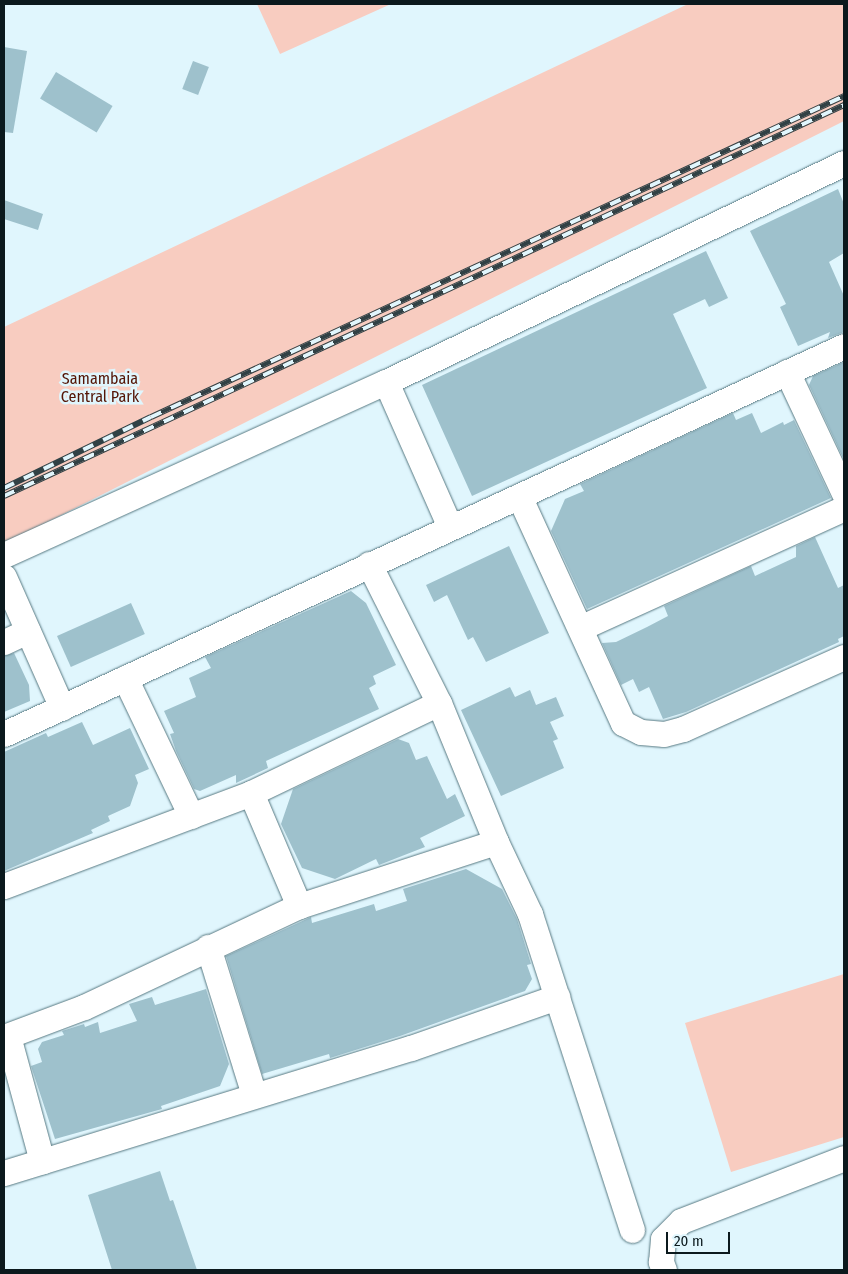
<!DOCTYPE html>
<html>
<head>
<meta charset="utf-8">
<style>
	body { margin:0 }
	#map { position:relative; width:848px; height:1274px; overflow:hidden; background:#e0f6fd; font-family:"Fira Sans Condensed",sans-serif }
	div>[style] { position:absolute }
	.green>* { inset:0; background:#f8ccc0 }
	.building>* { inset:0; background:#9ec1cc; transform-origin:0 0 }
	.roads { filter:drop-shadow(0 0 1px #577982) drop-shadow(0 0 1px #577982) }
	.minor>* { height:25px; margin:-12.5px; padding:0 12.5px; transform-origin:12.5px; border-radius:12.5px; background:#fff }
	.rail>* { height:5.5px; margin-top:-2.75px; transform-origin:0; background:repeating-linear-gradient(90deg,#e0f6fd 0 11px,#314145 0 22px); box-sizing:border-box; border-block:1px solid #314145 }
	span { translate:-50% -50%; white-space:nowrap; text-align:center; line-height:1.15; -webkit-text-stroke:5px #e0f6fd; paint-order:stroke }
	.park-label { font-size:16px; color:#541506 }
	.frame { position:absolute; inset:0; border:5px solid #0b191d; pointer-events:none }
	.scale { position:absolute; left:666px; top:1232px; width:64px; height:22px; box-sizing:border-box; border:2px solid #0b191d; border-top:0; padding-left:6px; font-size:15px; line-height:18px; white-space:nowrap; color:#0b191d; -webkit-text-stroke:4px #e0f6fd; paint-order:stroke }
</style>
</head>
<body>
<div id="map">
	<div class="green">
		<div style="clip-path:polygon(257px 4px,391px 4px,280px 54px)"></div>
		<div style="clip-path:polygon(688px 4px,844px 4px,844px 121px,4px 544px,4px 327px)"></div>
		<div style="clip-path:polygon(844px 974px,844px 1137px,731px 1172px,685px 1023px)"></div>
	</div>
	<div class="building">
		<div style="clip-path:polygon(4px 47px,27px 51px,13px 133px,4px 132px)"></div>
		<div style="left:193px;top:61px;width:17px;height:30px;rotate:21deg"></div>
		<div style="left:56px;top:72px;width:66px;height:31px;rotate:31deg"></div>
		<div style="clip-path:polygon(838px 189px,844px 204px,844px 253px,829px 262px,844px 296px,844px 332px,828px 338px,830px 332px,798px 346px,780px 307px,786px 304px,750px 231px)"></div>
		<div style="clip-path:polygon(4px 200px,43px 214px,38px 230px,4px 219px)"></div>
		<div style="clip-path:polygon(706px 251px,728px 298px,709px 307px,705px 299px,673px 314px,707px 388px,472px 496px,422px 385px)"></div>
		<div style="clip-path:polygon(844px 362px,844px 460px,809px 385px,813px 376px)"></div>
		<div style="clip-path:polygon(733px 413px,736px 420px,752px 413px,761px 433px,783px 422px,784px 425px,794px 420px,831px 498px,587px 609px,551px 531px,565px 499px,584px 491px,580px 484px)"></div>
		<div style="clip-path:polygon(815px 537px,838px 588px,844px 585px,844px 636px,838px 639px,839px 642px,686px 712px,663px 719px,649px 687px,639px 692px,633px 679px,621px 685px,602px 643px,616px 642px,647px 627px,668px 616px,664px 606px,751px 566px,755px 576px,796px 557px,796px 546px)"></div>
		<div style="clip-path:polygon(509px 546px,549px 633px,486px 662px,473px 637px,468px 640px,447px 595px,434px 602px,426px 585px)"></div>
		<div style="clip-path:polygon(351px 591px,366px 603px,396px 665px,373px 676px,376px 684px,369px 688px,379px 709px,266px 761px,268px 768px,236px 783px,236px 775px,200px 791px,194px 789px,176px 751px,170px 734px,174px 733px,164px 711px,196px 697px,189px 678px,211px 668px,205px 657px)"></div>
		<div style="left:131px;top:603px;width:34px;height:81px;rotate:66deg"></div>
		<div style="clip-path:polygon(14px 653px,29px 685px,30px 701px,4px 712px,4px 656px)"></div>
		<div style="clip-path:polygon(510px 687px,515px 697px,530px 690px,536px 705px,556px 697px,564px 716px,550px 722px,558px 739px,553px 741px,564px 768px,501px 796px,461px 710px)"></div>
		<div style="clip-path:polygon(82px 722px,93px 745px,130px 728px,149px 769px,135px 775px,138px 783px,130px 806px,108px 816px,110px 821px,91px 830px,93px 833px,4px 871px,4px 752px,46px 733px,48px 737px)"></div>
		<div style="clip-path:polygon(398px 739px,409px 743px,416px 760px,427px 756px,447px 799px,455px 794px,465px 816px,420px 838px,425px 847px,379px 865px,376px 859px,335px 879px,302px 868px,281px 824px,293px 789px)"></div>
		<div style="clip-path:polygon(466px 869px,502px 889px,517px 919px,531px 964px,527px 965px,532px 979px,525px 991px,400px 1036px,330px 1058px,329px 1054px,262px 1074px,226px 956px,311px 917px,312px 923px,374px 904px,376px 911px,407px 901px,403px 889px)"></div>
		<div style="clip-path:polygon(206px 989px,229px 1064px,220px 1086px,161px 1106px,162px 1109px,55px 1139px,31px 1066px,42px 1062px,38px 1049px,42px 1042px,64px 1035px,62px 1031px,84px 1024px,85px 1027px,98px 1022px,100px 1033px,137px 1021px,129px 1004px,152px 997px,155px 1005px)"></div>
		<div style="clip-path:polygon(160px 1171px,170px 1201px,173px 1200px,197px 1270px,112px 1270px,88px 1195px)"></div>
	</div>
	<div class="roads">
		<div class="minor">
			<div style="left:787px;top:372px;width:134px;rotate:64.8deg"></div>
			<div style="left:386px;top:382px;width:158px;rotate:66.2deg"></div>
			<div style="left:519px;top:496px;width:250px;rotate:65.4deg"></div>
			<div style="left:623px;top:723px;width:20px;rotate:27deg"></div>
			<div style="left:641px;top:732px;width:23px;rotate:5deg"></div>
			<div style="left:664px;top:734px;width:20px;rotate:-15deg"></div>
			<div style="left:683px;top:729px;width:176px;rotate:-24.1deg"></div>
			<div style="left:4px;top:555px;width:419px;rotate:-24.4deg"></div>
			<div style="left:386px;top:382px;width:508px;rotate:-25.56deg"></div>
			<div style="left:369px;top:564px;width:156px;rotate:63.3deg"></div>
			<div style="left:439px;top:703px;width:150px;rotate:67.7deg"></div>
			<div style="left:496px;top:842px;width:80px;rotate:64.7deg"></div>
			<div style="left:530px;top:914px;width:332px;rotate:72.1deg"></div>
			<div style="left:4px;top:577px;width:143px;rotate:66.1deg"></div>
			<div style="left:580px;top:628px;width:290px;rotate:-24.4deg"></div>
			<div style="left:4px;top:642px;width:26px;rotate:-25deg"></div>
			<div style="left:125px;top:678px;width:153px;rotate:64.4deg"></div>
			<div style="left:4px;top:734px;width:925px;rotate:-24.79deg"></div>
			<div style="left:251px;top:793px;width:123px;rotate:67deg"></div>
			<div style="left:4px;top:886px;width:264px;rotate:-20.6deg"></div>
			<div style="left:251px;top:793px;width:208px;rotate:-25.6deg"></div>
			<div style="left:208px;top:947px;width:155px;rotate:72.7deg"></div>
			<div style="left:8px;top:1036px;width:130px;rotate:74.8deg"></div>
			<div style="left:4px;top:1037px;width:85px;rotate:-20.6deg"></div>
			<div style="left:84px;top:1007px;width:238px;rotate:-25.2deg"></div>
			<div style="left:299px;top:906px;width:207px;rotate:-18deg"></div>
			<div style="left:4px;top:1173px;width:426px;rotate:-17.1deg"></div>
			<div style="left:411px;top:1048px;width:155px;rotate:-19.3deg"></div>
			<div style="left:664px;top:1270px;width:9px;rotate:-111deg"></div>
			<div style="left:661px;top:1262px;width:23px;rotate:-85deg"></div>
			<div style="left:663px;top:1239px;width:25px;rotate:-45deg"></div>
			<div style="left:681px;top:1221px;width:175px;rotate:-21.1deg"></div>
		</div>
	</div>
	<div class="rail">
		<div style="left:4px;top:488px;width:163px;rotate:-25.8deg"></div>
		<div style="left:151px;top:417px;width:764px;rotate:-24.85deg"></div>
		<div style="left:4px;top:496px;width:927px;rotate:-24.96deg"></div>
	</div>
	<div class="park-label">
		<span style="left:100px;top:388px">Samambaia<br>Central Park</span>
	</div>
	<div class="frame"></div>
	<div class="scale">20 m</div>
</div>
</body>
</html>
